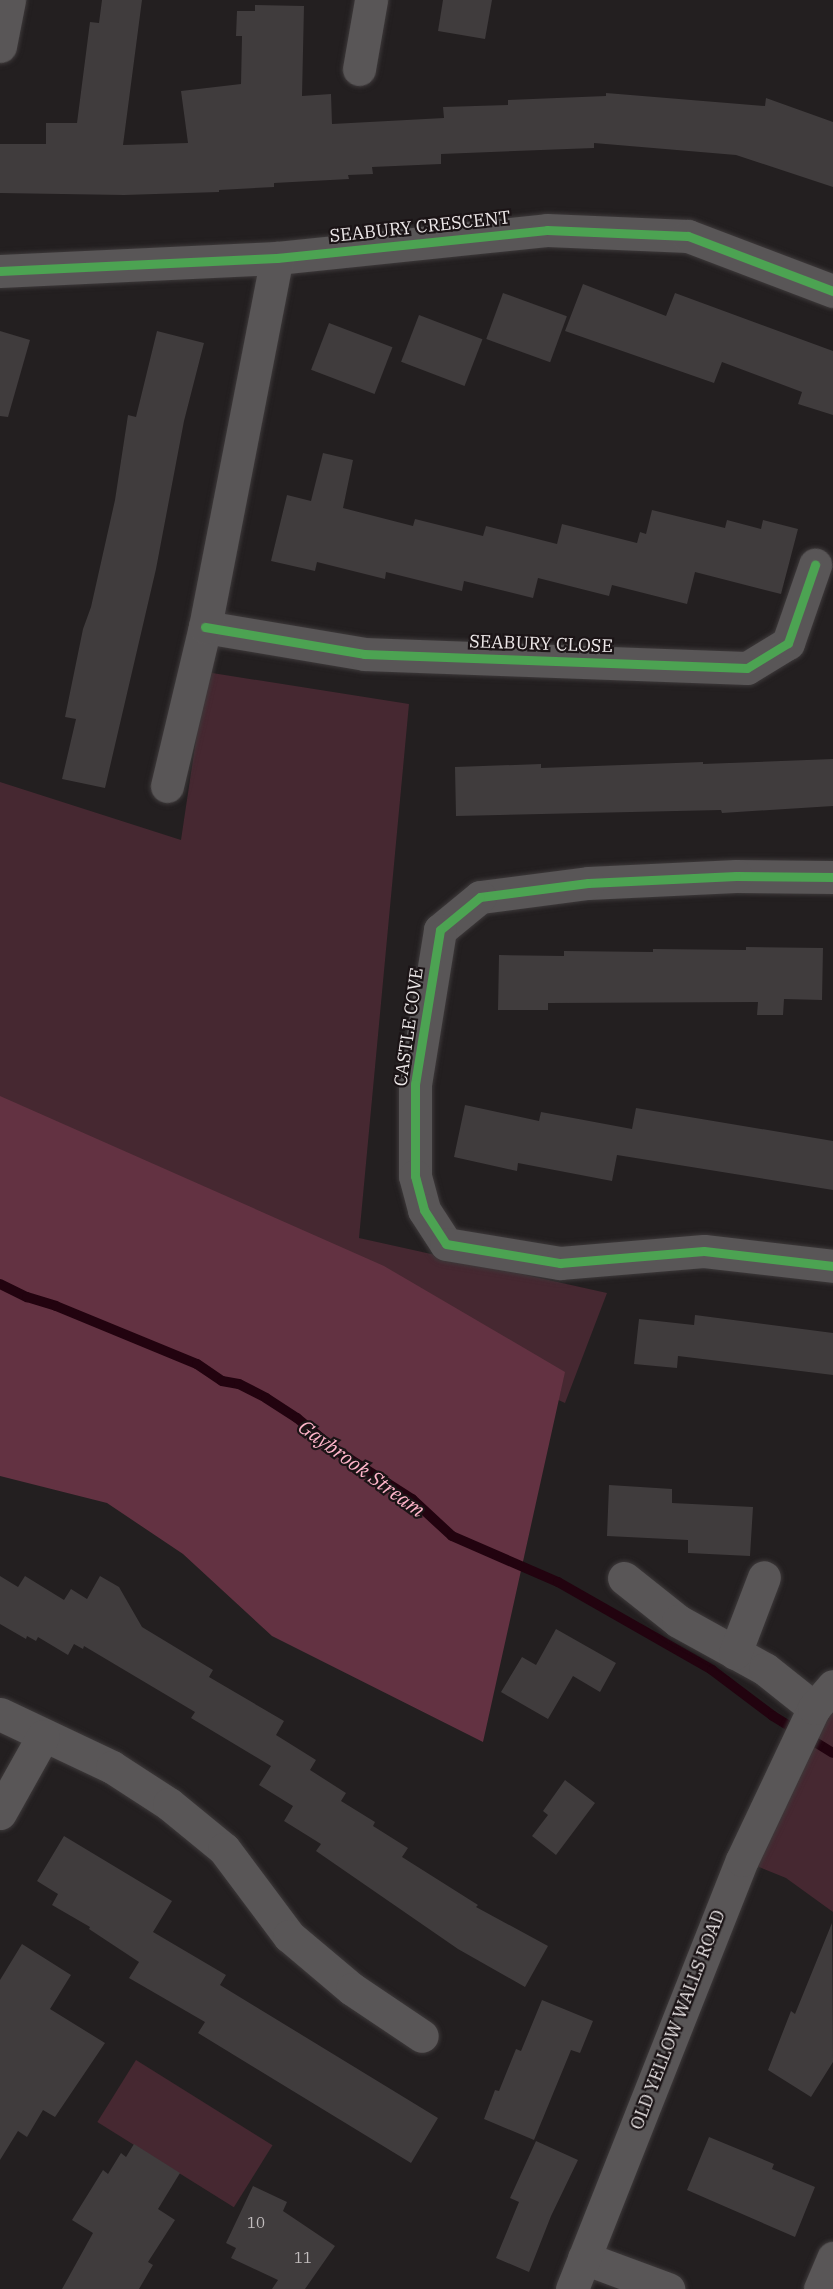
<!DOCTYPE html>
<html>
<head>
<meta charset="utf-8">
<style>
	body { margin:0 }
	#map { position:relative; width:833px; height:2289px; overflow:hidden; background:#231f20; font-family:"IBM Plex Serif",serif }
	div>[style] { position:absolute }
	.green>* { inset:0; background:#462831; transform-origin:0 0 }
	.forest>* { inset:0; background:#633242 }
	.stream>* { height:10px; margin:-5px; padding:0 5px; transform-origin:5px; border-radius:5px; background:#22030f }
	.building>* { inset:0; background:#403c3d; transform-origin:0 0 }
	.roads { filter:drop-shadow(0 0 2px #3d393a) drop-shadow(0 0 2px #3d393a) }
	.minor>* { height:33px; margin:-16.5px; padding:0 16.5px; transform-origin:16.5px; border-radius:16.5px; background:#595657 }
	.cycleway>* { height:9px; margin:-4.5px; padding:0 4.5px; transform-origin:4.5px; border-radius:4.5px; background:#4ca352 }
	span { translate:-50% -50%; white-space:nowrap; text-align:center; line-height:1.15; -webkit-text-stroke:4.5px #1b1416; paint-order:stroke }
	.number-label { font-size:15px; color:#c2bdbe }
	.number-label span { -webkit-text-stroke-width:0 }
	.street-label { font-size:18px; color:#ede8e9 }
	.water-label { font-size:20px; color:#ffb5ca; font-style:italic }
</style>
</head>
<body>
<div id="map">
	<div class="green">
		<div style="clip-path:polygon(206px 672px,409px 704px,359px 1238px,607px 1293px,565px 1403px,58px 1173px,0 1152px,0 782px,181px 840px)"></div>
		<div style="clip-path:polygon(833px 1687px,833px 1912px,786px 1878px,742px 1860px)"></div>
		<div style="left:136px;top:2060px;width:161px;height:73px;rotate:32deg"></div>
	</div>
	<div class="forest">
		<div style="clip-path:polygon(0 1096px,384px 1266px,565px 1372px,483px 1742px,272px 1636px,183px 1554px,107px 1503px,0 1476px)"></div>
	</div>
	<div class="stream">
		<div style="left:0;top:1284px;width:30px;rotate:26deg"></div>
		<div style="left:27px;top:1297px;width:30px;rotate:17deg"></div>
		<div style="left:56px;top:1306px;width:152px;rotate:22.4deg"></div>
		<div style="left:197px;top:1364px;width:30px;rotate:34deg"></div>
		<div style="left:222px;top:1381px;width:17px;rotate:10deg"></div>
		<div style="left:239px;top:1384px;width:30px;rotate:27deg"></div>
		<div style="left:266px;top:1398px;width:37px;rotate:33deg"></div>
		<div style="left:297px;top:1418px;width:48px;rotate:40deg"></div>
		<div style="left:334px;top:1449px;width:93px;rotate:32.7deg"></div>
		<div style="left:412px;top:1499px;width:54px;rotate:42.8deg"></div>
		<div style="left:452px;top:1536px;width:116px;rotate:23.5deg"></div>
		<div style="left:558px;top:1582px;width:177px;rotate:29.7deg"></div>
		<div style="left:712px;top:1670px;width:76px;rotate:37deg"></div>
		<div style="left:773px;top:1716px;width:70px;rotate:31.7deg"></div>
	</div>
	<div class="building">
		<div style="clip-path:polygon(102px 0,142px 0,123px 145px,188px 143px,181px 91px,241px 84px,242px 36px,236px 36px,237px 11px,255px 11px,255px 5px,304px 6px,302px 96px,331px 94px,332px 124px,444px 118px,443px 107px,508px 105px,508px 100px,606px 96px,606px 93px,765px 106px,766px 98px,833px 122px,833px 187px,736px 155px,594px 143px,594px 148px,441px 154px,441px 164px,372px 167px,373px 174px,348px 175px,349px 179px,274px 183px,274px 187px,219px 190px,219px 192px,124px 195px,0 193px,0 144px,46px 144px,46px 123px,77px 123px,90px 22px,99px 23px)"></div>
		<div style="clip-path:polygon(443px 0,492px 0,485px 39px,438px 31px)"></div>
		<div style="clip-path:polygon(583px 284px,666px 316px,675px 293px,833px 351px,833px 415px,798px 404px,802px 392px,722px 362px,714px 383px,565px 331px)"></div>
		<div style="left:503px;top:293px;width:68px;height:49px;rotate:20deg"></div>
		<div style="left:419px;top:315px;width:68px;height:50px;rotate:21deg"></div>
		<div style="left:329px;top:323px;width:68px;height:50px;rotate:21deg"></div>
		<div style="clip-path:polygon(0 331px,30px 340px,8px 417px,0 416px)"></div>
		<div style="clip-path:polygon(157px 331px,204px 343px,184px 421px,156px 569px,105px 788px,62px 779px,76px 719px,65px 717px,83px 629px,91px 607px,115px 500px,128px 415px,136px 417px)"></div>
		<div style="clip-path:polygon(323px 453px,353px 460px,343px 508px,413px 526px,415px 519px,483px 536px,486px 526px,557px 544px,562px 524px,637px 543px,640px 532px,646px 534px,652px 510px,725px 528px,727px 520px,761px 529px,763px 520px,798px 529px,781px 594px,695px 572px,687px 604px,612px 585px,609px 596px,538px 578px,533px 598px,464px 581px,462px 591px,386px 572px,385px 579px,317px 562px,315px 571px,271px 561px,287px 495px,311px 501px)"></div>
		<div style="clip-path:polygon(833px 759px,833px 806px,722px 813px,721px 810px,456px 816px,455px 767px,541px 764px,541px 768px,703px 762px,703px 764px)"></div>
		<div style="clip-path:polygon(746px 947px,823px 948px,822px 1000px,784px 999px,783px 1015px,757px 1015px,758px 1002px,548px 1003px,548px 1010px,498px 1010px,499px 955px,564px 956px,564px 951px,653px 952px,653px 949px,746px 950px)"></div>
		<div style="clip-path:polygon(465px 1105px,539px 1121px,541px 1112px,632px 1129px,636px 1108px,833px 1141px,833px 1190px,617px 1155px,612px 1181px,518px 1163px,517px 1171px,454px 1157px)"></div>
		<div style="clip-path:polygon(695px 1315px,833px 1333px,833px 1375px,678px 1356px,677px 1368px,634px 1364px,639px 1319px,694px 1325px)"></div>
		<div style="clip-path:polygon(609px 1485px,672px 1489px,672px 1503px,753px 1507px,750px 1556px,688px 1553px,688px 1540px,607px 1536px)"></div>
		<div style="clip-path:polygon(0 1576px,18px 1587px,25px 1576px,64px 1600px,71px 1589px,87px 1599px,100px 1576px,119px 1587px,142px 1627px,213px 1670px,209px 1677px,284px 1721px,276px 1735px,316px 1760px,310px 1770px,346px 1793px,341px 1801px,375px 1822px,373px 1826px,408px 1848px,402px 1857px,478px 1905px,476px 1907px,548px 1946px,525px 1987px,458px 1949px,316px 1851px,321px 1844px,284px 1821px,293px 1806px,259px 1785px,271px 1766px,191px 1718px,195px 1712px,84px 1646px,83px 1649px,74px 1644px,68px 1655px,38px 1637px,36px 1641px,27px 1636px,26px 1639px,0 1624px)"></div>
		<div style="clip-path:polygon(556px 1629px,616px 1663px,600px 1692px,573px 1676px,548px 1719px,501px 1692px,522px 1657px,536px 1665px)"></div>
		<div style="clip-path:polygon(565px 1780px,595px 1803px,556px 1855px,532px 1836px,548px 1815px,543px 1811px)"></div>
		<div style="clip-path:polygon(64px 1836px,172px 1901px,153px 1932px,226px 1975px,220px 1985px,438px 2118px,411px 2163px,198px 2033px,205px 2022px,129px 1978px,139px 1962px,89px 1929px,90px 1927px,52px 1905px,58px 1894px,37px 1881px)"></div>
		<div style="clip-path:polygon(832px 1923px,833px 2062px,811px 2097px,768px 2070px,791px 2011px,795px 2014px)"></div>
		<div style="clip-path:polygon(22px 1944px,71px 1975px,50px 2009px,105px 2043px,55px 2117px,43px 2110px,27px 2137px,18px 2131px,0 2160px,0 1980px)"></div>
		<div style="clip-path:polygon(542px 2000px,593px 2021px,580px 2053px,571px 2050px,534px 2140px,484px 2119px,495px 2090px,499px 2091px,516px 2049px,521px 2051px)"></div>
		<div style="clip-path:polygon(709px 2137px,774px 2164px,772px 2169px,815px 2187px,795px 2237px,687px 2190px)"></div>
		<div style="clip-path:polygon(536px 2141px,578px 2160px,551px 2216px,529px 2272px,496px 2258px,519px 2202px,510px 2198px)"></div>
		<div style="clip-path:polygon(134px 2144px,180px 2173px,158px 2209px,175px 2220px,148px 2262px,153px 2265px,139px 2289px,62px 2289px,93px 2233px,72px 2220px,103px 2170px,108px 2174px,121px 2153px,126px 2157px)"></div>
		<div style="clip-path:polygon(253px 2186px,287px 2202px,283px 2211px,335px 2246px,305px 2289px,272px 2289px,278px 2280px,231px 2258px,236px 2248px,226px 2243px)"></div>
	</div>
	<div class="roads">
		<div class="minor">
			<div style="left:0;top:46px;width:47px;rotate:-78.9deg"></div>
			<div style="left:359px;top:69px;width:70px;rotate:-80.1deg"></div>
			<div style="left:0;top:271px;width:277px;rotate:-2.7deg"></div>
			<div style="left:277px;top:258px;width:271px;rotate:-5.9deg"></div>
			<div style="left:547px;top:230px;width:141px;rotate:2.4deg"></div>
			<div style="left:688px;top:236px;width:155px;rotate:20.8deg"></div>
			<div style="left:205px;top:627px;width:161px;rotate:9.6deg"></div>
			<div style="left:364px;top:654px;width:383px;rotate:2.1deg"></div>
			<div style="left:747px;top:668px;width:48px;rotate:-31.4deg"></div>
			<div style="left:788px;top:643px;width:83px;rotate:-70.9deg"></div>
			<div style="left:167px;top:786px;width:163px;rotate:-76.6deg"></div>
			<div style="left:205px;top:627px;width:376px;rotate:-79deg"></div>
			<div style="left:833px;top:877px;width:97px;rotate:-179.4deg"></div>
			<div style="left:736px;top:876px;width:148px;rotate:177.3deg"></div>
			<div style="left:588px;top:883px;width:109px;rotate:172.6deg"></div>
			<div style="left:480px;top:897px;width:52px;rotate:140.5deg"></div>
			<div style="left:440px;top:930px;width:156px;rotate:99.2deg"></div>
			<div style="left:415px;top:1084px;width:92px;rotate:90deg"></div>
			<div style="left:415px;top:1176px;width:35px;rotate:75deg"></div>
			<div style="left:424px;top:1210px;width:40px;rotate:57.1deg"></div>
			<div style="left:446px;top:1244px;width:116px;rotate:9.5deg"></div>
			<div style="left:560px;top:1263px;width:144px;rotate:-4.8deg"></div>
			<div style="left:704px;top:1251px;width:130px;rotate:6.6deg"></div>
			<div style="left:624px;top:1578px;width:69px;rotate:38.5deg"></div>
			<div style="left:678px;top:1621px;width:99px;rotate:28.9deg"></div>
			<div style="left:765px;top:1669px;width:63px;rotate:38.5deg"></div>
			<div style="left:735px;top:1653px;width:81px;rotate:-69.1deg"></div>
			<div style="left:0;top:1714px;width:124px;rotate:25.3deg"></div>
			<div style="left:112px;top:1767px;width:68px;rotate:33deg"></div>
			<div style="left:169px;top:1804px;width:71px;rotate:39.3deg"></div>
			<div style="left:224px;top:1849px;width:109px;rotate:53.2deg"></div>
			<div style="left:289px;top:1936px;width:82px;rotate:40.1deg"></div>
			<div style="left:352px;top:1989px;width:84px;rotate:33.9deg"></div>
			<div style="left:0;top:1813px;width:88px;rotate:-60.8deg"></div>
			<div style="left:584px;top:2258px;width:90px;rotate:20.3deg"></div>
			<div style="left:572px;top:2289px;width:461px;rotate:-68.4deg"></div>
			<div style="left:742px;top:1860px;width:168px;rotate:-64.7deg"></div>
			<div style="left:814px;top:1708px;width:29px;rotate:-49deg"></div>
			<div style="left:820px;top:2289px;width:34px;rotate:-67deg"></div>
		</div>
	</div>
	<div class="cycleway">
		<div style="left:0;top:271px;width:277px;rotate:-2.7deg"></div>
		<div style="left:277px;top:258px;width:271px;rotate:-5.9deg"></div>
		<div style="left:547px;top:230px;width:141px;rotate:2.4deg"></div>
		<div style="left:688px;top:236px;width:155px;rotate:20.8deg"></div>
		<div style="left:205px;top:627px;width:161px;rotate:9.6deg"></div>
		<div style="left:364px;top:654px;width:383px;rotate:2.1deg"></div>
		<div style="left:747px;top:668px;width:48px;rotate:-31.4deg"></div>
		<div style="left:788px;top:643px;width:83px;rotate:-70.9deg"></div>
		<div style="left:833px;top:877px;width:97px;rotate:-179.4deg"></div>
		<div style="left:736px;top:876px;width:148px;rotate:177.3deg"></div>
		<div style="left:588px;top:883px;width:109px;rotate:172.6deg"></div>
		<div style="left:480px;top:897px;width:52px;rotate:140.5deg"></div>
		<div style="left:440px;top:930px;width:156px;rotate:99.2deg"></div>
		<div style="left:415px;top:1084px;width:92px;rotate:90deg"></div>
		<div style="left:415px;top:1176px;width:35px;rotate:75deg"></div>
		<div style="left:424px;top:1210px;width:40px;rotate:57.1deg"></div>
		<div style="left:446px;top:1244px;width:116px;rotate:9.5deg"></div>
		<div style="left:560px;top:1263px;width:144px;rotate:-4.8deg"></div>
		<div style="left:704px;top:1251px;width:130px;rotate:6.6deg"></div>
	</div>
	<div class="number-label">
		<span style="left:256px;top:2223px">10</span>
		<span style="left:303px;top:2258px">11</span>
	</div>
	<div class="street-label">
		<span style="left:420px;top:227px;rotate:-6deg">SEABURY CRESCENT</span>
		<span style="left:541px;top:644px;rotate:2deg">SEABURY CLOSE</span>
		<span style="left:409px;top:1027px;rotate:-82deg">CASTLE COVE</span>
		<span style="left:678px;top:2020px;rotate:-69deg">OLD YELLOW WALLS ROAD</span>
	</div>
	<div class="water-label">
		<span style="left:362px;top:1468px;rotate:36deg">Gaybrook Stream</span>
	</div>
</div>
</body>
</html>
